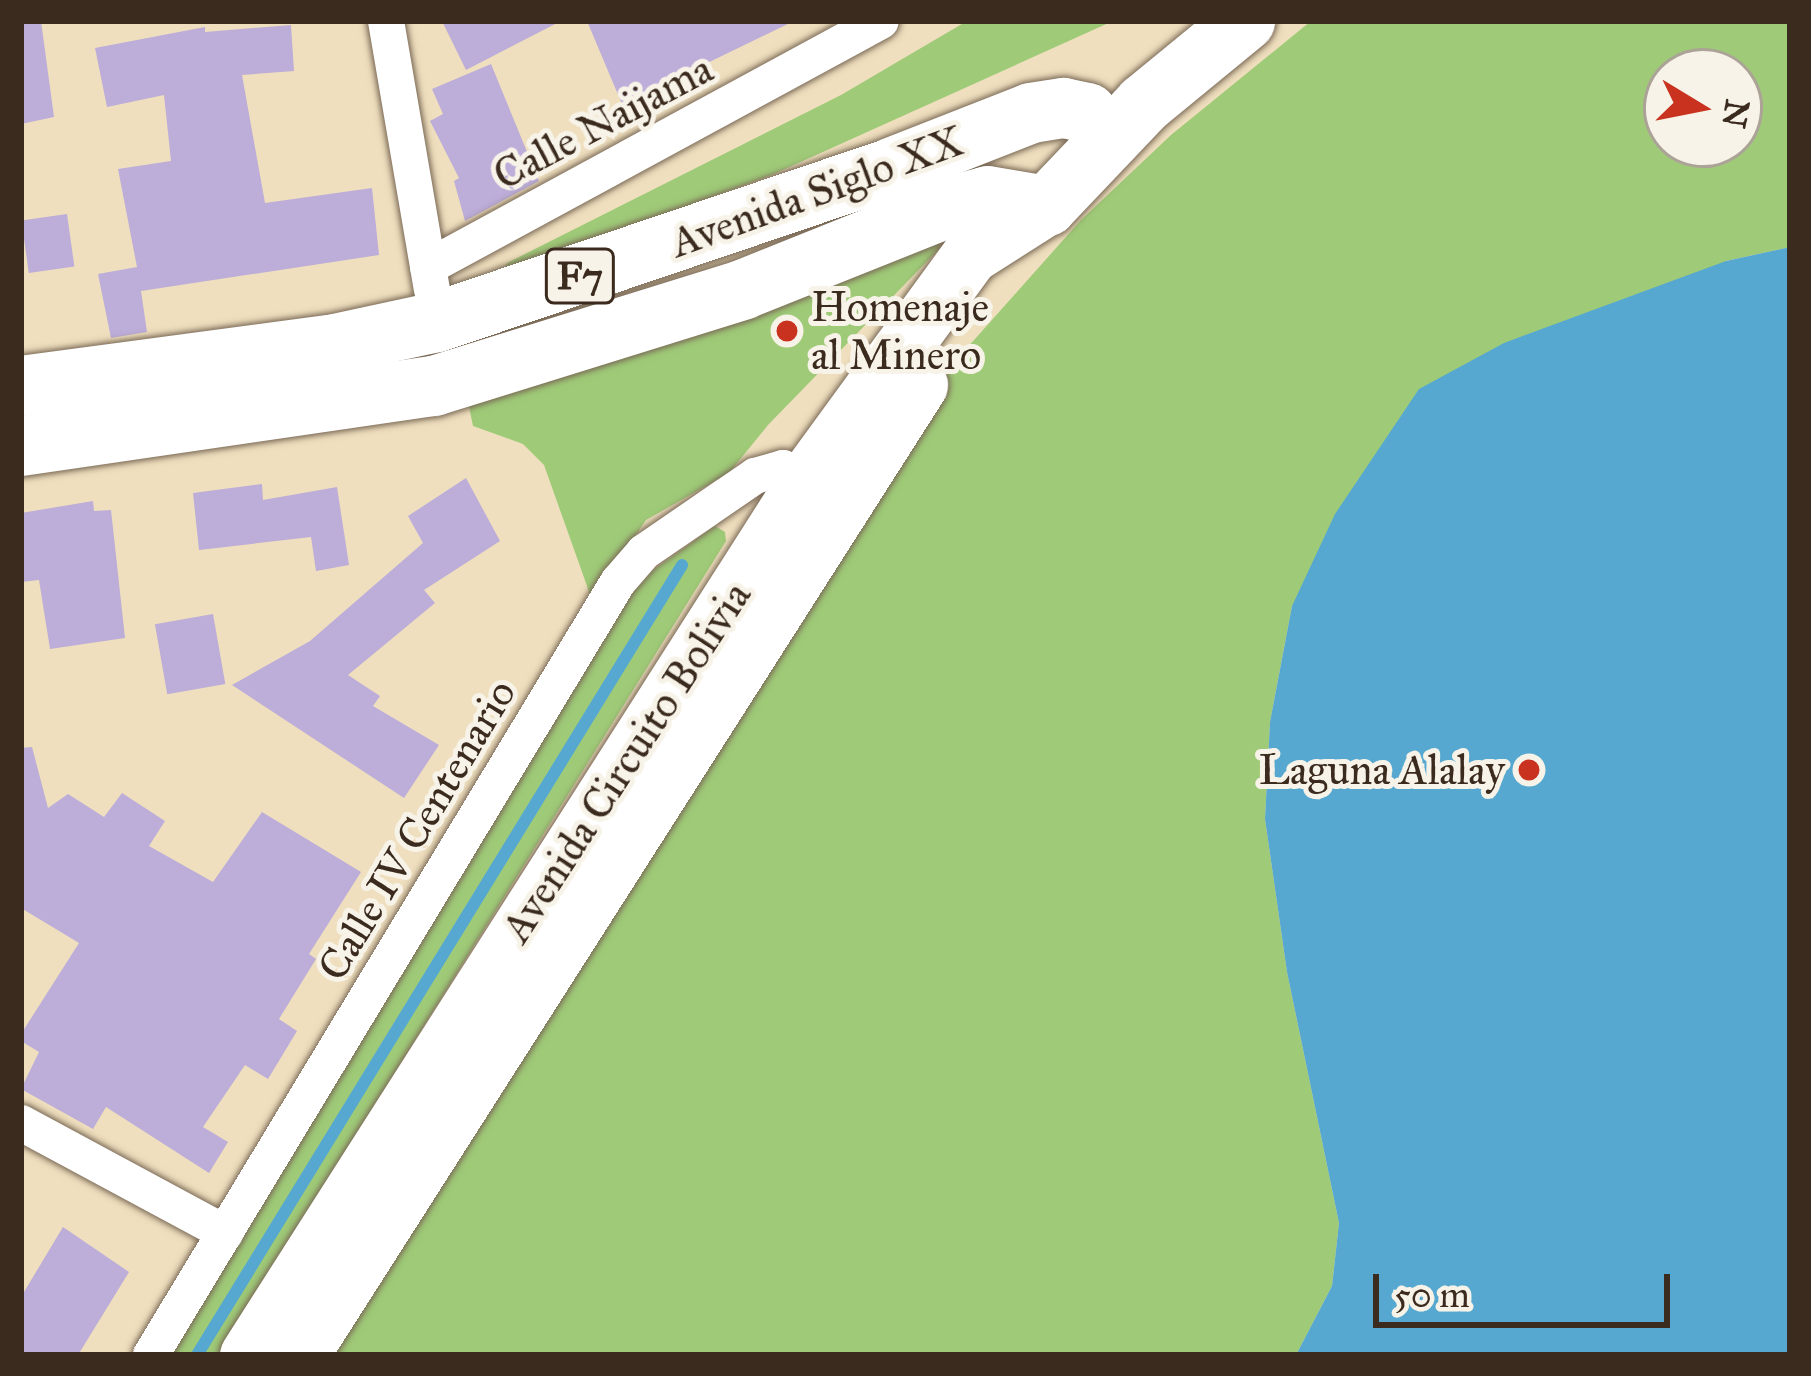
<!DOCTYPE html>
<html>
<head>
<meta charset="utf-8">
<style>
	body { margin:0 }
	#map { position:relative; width:1811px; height:1376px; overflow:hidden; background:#efdfbe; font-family:"IM FELL Great Primer",serif }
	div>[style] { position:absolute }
	.green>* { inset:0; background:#9fcb78 }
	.water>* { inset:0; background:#56a8d1 }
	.stream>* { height:12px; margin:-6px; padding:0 6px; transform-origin:6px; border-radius:6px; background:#56a8d1 }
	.building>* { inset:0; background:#bcadd9; transform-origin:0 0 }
	.roads { filter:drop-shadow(0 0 3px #7a6956) drop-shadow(0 0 3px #7a6956) }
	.minor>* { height:36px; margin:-18px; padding:0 18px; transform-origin:18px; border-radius:18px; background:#fff }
	.primary>* { height:57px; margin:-28.5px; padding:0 28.5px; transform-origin:28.5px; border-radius:28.5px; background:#fff }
	.trunk>* { height:60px; margin:-30px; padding:0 30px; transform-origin:30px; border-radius:30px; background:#fff }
	.dots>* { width:33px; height:33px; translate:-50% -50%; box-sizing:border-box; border:6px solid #f7f3e8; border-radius:50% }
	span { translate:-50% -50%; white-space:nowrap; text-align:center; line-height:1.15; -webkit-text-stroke:10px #f7f3e8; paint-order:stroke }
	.shield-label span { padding:3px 9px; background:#f7f3e8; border:3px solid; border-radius:9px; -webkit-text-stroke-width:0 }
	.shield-label { font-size:39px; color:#3b2a1e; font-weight:700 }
	.street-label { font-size:42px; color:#3b2a1e }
	.poi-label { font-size:42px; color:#3b2a1e }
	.left { translate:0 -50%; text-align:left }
	.right { translate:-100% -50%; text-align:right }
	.frame { position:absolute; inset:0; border:24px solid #3b2a1e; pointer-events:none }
	.north { position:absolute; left:1643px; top:48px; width:120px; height:120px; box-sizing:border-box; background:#f7f3e8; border:3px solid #aca397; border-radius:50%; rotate:100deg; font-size:33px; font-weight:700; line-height:48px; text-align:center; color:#3b2a1e }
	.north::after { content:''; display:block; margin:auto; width:42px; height:54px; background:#c8321e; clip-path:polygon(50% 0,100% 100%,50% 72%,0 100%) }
	.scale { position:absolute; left:1373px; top:1274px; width:297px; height:54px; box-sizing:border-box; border:6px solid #3b2a1e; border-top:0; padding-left:15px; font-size:36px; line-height:42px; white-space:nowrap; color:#3b2a1e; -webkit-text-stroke:9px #f7f3e8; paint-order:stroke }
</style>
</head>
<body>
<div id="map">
	<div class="green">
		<div style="clip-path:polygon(967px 21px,1113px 21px,774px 174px,500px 275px,507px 263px,841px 95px)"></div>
		<div style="clip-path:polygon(evenodd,1311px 21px,1790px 21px,1790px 247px,1726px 261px,1292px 606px,1270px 722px,1265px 819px,1287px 972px,1339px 1223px,1332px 1286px,1296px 1355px,326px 1355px,874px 479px,958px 358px,1081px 220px,1171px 135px,1311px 21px,1667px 72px,1739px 72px,1739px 144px,1667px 144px,1667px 72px)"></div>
		<div style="clip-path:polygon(938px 238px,940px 248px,768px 425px,729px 473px,646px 520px,592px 600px,544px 465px,523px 444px,473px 426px,467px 397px)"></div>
		<div style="clip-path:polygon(715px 526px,725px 532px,726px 541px,219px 1355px,170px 1355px,628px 598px,653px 570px)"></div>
	</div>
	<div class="water">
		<div style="clip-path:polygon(1790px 247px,1790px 1355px,1296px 1355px,1332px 1286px,1339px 1223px,1287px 972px,1265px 819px,1270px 722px,1292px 606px,1335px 514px,1419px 389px,1504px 343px,1726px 261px)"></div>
	</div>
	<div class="stream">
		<div style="left:197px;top:1355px;width:927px;rotate:-58.45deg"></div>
	</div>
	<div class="building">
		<div style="clip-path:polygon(41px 21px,54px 117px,21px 124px,21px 23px)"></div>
		<div style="clip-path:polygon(442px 21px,561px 21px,466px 70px)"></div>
		<div style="clip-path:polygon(587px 21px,794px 21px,664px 84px,669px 95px,627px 116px)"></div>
		<div style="clip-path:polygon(291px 25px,294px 71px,242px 75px,265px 203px,372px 188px,379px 255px,141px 291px,147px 332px,111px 338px,98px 274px,137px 267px,118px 169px,171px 161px,164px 95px,107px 107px,95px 48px,205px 27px,205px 32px)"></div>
		<div style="clip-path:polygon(491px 64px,539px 181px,465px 221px,454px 181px,459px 178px,430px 121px,443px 114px,432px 89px)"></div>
		<div style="left:67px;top:214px;width:53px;height:46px;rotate:82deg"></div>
		<div style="clip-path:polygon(466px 478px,500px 541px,424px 590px,435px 603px,348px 675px,380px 696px,373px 706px,439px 745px,404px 798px,232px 685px,310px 641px,423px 543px,408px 516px)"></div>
		<div style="clip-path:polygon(262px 484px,263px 500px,337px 487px,349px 565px,316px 571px,311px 537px,199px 550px,193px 493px)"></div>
		<div style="clip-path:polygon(93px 501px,94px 511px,111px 510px,125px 638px,50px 649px,39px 580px,21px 582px,21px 513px)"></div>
		<div style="left:213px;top:614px;width:71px;height:59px;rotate:80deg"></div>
		<div style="clip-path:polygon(32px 747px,48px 808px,68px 794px,104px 817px,122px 793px,165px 821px,149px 846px,213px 882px,262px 812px,361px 872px,309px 954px,316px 959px,279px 1019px,297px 1031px,268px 1079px,245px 1065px,203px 1127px,228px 1142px,209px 1173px,106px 1107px,93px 1129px,21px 1089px,39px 1052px,21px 1041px,21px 1034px,79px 943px,21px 908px,21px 748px)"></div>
		<div style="clip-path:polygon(63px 1227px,129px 1272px,78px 1355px,21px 1355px,21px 1297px)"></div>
	</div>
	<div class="roads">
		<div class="minor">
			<div style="left:386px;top:21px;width:272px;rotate:80.3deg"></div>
			<div style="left:428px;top:267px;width:515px;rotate:-28.5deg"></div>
			<div style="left:21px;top:1123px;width:232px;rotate:28.3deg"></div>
			<div style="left:151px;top:1355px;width:903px;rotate:-58.86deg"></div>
			<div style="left:618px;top:582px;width:40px;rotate:-49deg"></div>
			<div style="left:644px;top:552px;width:135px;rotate:-34.4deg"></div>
			<div style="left:755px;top:476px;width:29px;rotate:-16deg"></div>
			<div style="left:783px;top:468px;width:42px;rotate:24.1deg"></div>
		</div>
		<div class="primary">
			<div style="left:248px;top:1355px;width:1041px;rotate:-57.47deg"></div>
			<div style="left:808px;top:477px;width:275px;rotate:-53.9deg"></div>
			<div style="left:970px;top:255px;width:91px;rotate:-32.5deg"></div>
			<div style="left:300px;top:1355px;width:1151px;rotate:-57.46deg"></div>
		</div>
		<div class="trunk">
			<div style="left:21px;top:386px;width:312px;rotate:-7.6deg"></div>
			<div style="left:330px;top:345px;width:109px;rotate:-12.1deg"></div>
			<div style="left:437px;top:322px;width:479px;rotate:-18.7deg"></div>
			<div style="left:891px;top:168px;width:150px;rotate:-21.4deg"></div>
			<div style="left:1031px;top:113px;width:33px;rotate:-9deg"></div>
			<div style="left:1064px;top:108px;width:24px;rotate:12deg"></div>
			<div style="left:1087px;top:113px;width:35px;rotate:46deg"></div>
			<div style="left:21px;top:446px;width:417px;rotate:-8.3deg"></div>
			<div style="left:434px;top:386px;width:323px;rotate:-17.3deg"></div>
			<div style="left:742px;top:290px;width:229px;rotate:-21.8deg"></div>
			<div style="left:955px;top:205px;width:34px;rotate:-15deg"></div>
			<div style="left:988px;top:196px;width:60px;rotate:9.6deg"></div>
			<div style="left:1047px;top:206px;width:141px;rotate:-46.4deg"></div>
			<div style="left:1144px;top:104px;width:131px;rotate:-39.4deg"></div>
		</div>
	</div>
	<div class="dots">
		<div style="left:787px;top:331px;background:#c8321e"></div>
		<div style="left:1529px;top:770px;background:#c8321e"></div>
	</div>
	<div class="shield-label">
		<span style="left:580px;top:276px">F7</span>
	</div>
	<div class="street-label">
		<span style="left:603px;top:122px;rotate:-28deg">Calle Naijama</span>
		<span style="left:817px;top:192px;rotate:-20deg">Avenida Siglo XX</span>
		<span style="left:626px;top:762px;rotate:-57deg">Avenida Circuito Bolivia</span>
		<span style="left:417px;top:830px;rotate:-59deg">Calle IV Centenario</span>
	</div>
	<div class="poi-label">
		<span class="left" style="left:811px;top:331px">Homenaje<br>al Minero</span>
		<span class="right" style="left:1505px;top:770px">Laguna Alalay</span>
	</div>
	<div class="frame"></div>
	<div class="north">N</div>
	<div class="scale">50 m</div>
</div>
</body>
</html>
